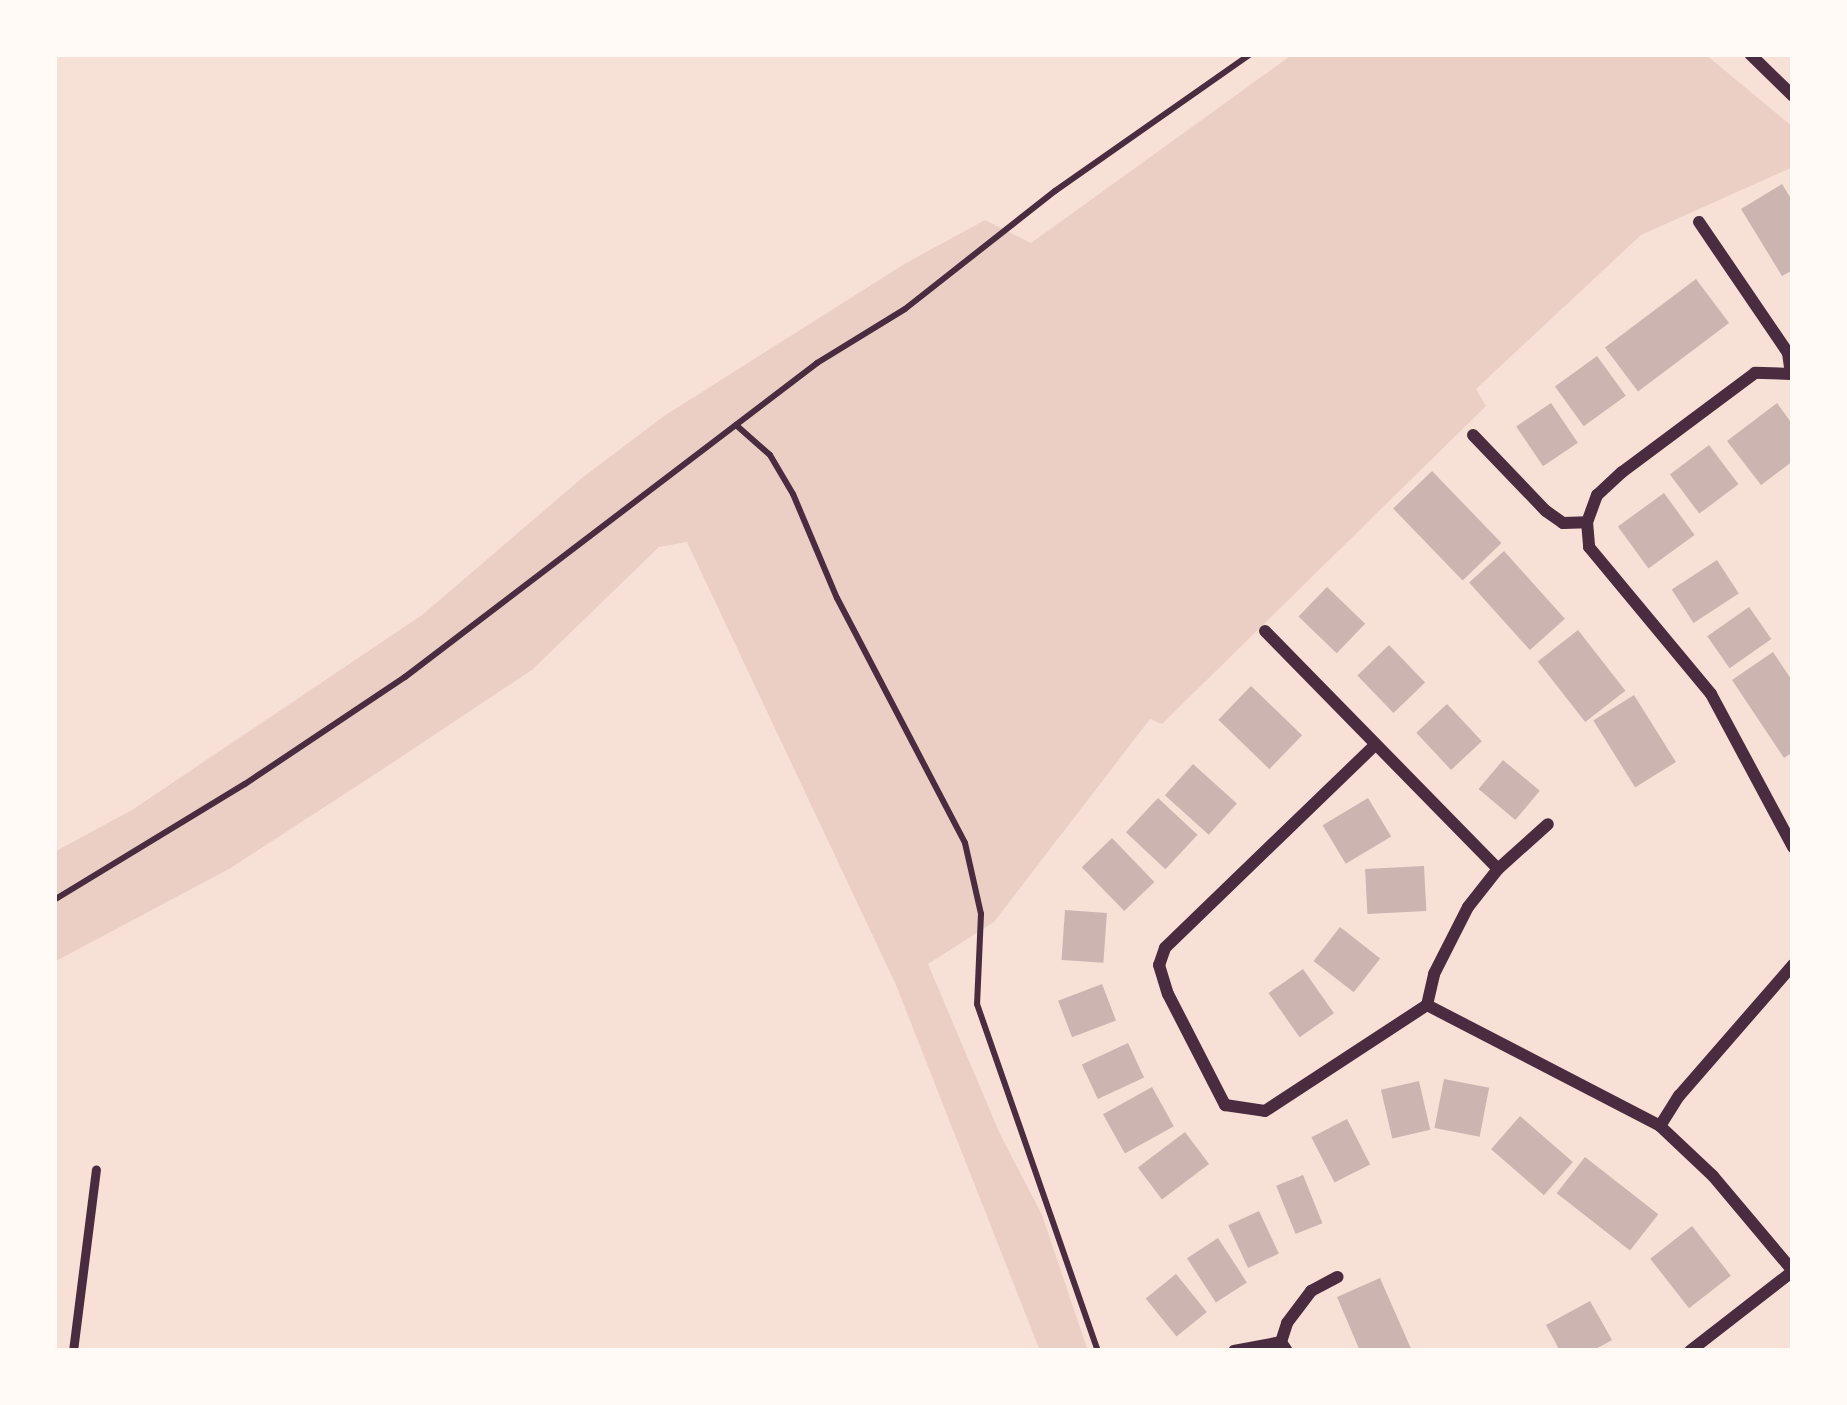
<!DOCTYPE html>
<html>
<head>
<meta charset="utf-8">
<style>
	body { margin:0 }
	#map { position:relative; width:1847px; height:1405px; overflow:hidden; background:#f7e1d7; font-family:"Libre Baskerville",serif }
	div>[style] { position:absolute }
	.green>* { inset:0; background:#ebcfc5 }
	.building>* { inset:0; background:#ccb4b1; transform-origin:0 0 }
	.path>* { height:6px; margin:-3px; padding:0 3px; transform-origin:3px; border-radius:3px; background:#4a2c40 }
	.service>* { height:9px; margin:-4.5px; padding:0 4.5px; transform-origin:4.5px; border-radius:4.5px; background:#4a2c40 }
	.minor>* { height:12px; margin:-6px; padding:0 6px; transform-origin:6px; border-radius:6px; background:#4a2c40 }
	span { translate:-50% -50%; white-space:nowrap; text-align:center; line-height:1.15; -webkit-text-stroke:10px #fffaf5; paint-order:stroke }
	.frame { position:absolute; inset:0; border:57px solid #fffaf5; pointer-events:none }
</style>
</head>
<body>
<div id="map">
	<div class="green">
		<div style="clip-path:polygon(1293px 54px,1705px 54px,1793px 127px,1793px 167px,1641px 235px,1476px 389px,1486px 406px,1162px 724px,1150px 719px,994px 922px,928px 964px,1000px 1134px,1042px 1215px,1088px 1351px,1040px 1351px,896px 985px,687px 542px,659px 547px,532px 670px,383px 769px,229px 869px,54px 962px,54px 852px,132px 810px,422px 615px,582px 478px,664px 416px,906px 263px,985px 220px,1031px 243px)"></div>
	</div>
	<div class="building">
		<div style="clip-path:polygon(1782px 184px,1793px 202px,1793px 270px,1782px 276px,1741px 209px)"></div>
		<div style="left:1696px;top:279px;width:55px;height:114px;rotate:53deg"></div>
		<div style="left:1597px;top:356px;width:49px;height:52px;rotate:54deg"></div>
		<div style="left:1551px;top:403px;width:48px;height:42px;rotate:56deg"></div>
		<div style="clip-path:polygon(1777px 403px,1793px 425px,1793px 461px,1761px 485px,1727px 441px)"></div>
		<div style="left:1709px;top:445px;width:49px;height:49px;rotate:53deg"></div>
		<div style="left:1432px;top:471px;width:100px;height:54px;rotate:46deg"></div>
		<div style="left:1664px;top:493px;width:52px;height:57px;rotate:54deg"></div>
		<div style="left:1504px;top:551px;width:91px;height:47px;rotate:48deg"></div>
		<div style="left:1717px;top:560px;width:40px;height:54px;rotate:57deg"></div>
		<div style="left:1327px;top:587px;width:53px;height:41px;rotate:44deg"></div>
		<div style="left:1749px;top:607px;width:39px;height:51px;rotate:55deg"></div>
		<div style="left:1578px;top:630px;width:77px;height:51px;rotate:52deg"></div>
		<div style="left:1389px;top:645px;width:52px;height:44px;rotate:46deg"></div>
		<div style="clip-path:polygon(1773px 652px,1793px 682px,1793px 752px,1784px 758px,1732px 680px)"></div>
		<div style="left:1251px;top:686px;width:71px;height:47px;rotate:44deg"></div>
		<div style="left:1634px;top:695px;width:79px;height:48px;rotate:58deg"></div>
		<div style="left:1447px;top:704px;width:51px;height:42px;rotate:47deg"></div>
		<div style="left:1503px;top:760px;width:48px;height:38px;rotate:40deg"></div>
		<div style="left:1193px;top:764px;width:59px;height:42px;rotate:42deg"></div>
		<div style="left:1158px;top:798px;width:54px;height:47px;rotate:43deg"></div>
		<div style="left:1368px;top:798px;width:45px;height:53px;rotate:59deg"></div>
		<div style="left:1112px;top:838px;width:61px;height:42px;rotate:46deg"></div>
		<div style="left:1424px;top:866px;width:45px;height:59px;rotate:87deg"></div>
		<div style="left:1065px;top:910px;width:42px;height:50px;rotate:4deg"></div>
		<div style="left:1340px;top:927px;width:51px;height:43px;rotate:38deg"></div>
		<div style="left:1303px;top:969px;width:54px;height:42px;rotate:55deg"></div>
		<div style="left:1102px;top:984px;width:39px;height:47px;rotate:69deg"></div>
		<div style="left:1128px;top:1043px;width:38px;height:51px;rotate:65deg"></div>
		<div style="left:1444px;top:1079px;width:46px;height:50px;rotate:11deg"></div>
		<div style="left:1419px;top:1081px;width:50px;height:39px;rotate:77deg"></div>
		<div style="left:1152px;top:1087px;width:45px;height:56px;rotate:61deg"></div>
		<div style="left:1520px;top:1116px;width:70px;height:44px;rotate:41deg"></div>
		<div style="left:1347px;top:1119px;width:51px;height:40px;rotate:63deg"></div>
		<div style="left:1185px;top:1132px;width:40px;height:59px;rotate:53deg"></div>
		<div style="left:1585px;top:1157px;width:93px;height:46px;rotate:38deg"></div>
		<div style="left:1303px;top:1175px;width:52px;height:29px;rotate:68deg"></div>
		<div style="left:1259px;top:1211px;width:47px;height:34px;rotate:65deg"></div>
		<div style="left:1692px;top:1226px;width:63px;height:53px;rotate:52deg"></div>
		<div style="left:1218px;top:1238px;width:53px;height:37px;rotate:57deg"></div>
		<div style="left:1176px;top:1274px;width:49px;height:39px;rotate:51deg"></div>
		<div style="clip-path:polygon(1380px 1278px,1412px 1351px,1360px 1351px,1337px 1297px)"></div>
		<div style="clip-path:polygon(1590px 1301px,1612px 1340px,1592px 1351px,1560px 1351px,1546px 1325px)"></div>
	</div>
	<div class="path">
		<div style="left:736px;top:425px;width:45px;rotate:41.4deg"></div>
		<div style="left:770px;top:455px;width:45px;rotate:59.5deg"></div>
		<div style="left:793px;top:494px;width:113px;rotate:67.1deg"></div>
		<div style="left:837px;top:598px;width:276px;rotate:62.4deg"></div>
		<div style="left:965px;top:843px;width:73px;rotate:77.3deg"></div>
		<div style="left:981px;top:914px;width:90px;rotate:92.5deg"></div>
		<div style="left:977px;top:1004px;width:367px;rotate:70.8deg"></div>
		<div style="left:54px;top:900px;width:223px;rotate:-31.3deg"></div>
		<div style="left:245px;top:784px;width:192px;rotate:-33.8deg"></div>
		<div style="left:405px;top:677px;width:518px;rotate:-37.31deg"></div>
		<div style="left:817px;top:363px;width:103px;rotate:-31.5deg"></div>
		<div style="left:905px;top:309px;width:191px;rotate:-38.2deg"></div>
		<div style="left:1055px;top:191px;width:239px;rotate:-35deg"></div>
	</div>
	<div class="service">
		<div style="left:73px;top:1351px;width:183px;rotate:-82.8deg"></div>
	</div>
	<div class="minor">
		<div style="left:1750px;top:54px;width:60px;rotate:44.3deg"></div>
		<div style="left:1699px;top:222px;width:158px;rotate:55.8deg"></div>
		<div style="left:1788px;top:353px;width:21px;rotate:82deg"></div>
		<div style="left:1791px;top:374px;width:36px;rotate:-178deg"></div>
		<div style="left:1755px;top:373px;width:166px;rotate:143.3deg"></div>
		<div style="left:1622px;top:472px;width:34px;rotate:137deg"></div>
		<div style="left:1597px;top:495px;width:29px;rotate:110deg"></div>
		<div style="left:1587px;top:522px;width:25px;rotate:85deg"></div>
		<div style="left:1589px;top:547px;width:191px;rotate:50.3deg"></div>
		<div style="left:1711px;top:694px;width:174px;rotate:61.8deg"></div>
		<div style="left:1473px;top:435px;width:105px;rotate:46.2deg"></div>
		<div style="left:1546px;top:511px;width:21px;rotate:35deg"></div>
		<div style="left:1563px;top:523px;width:24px;rotate:-2deg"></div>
		<div style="left:1265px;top:631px;width:333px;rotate:45.6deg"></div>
		<div style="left:1375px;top:745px;width:292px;rotate:136deg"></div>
		<div style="left:1165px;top:948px;width:18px;rotate:109deg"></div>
		<div style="left:1159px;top:965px;width:30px;rotate:73deg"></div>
		<div style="left:1168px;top:994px;width:125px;rotate:62.8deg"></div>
		<div style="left:1225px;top:1105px;width:40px;rotate:8.5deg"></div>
		<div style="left:1265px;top:1111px;width:194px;rotate:-33.2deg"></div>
		<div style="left:1427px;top:1005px;width:32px;rotate:-77deg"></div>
		<div style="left:1434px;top:974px;width:75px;rotate:-63.1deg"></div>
		<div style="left:1468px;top:907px;width:48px;rotate:-51.7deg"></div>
		<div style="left:1498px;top:869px;width:67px;rotate:-42deg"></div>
		<div style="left:1427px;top:1005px;width:263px;rotate:27.4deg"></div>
		<div style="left:1660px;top:1126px;width:73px;rotate:43.3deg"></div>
		<div style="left:1713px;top:1176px;width:124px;rotate:49.9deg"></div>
		<div style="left:1660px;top:1126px;width:36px;rotate:-58deg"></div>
		<div style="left:1679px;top:1096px;width:174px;rotate:-49deg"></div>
		<div style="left:1234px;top:1351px;width:48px;rotate:-10.8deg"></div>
		<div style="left:1287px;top:1351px;width:11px;rotate:-124deg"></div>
		<div style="left:1281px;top:1342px;width:20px;rotate:-72deg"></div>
		<div style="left:1287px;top:1323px;width:40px;rotate:-53deg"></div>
		<div style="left:1311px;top:1291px;width:30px;rotate:-28deg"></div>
		<div style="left:1690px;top:1351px;width:130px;rotate:-37.8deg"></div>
	</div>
	<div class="frame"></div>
</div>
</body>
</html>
